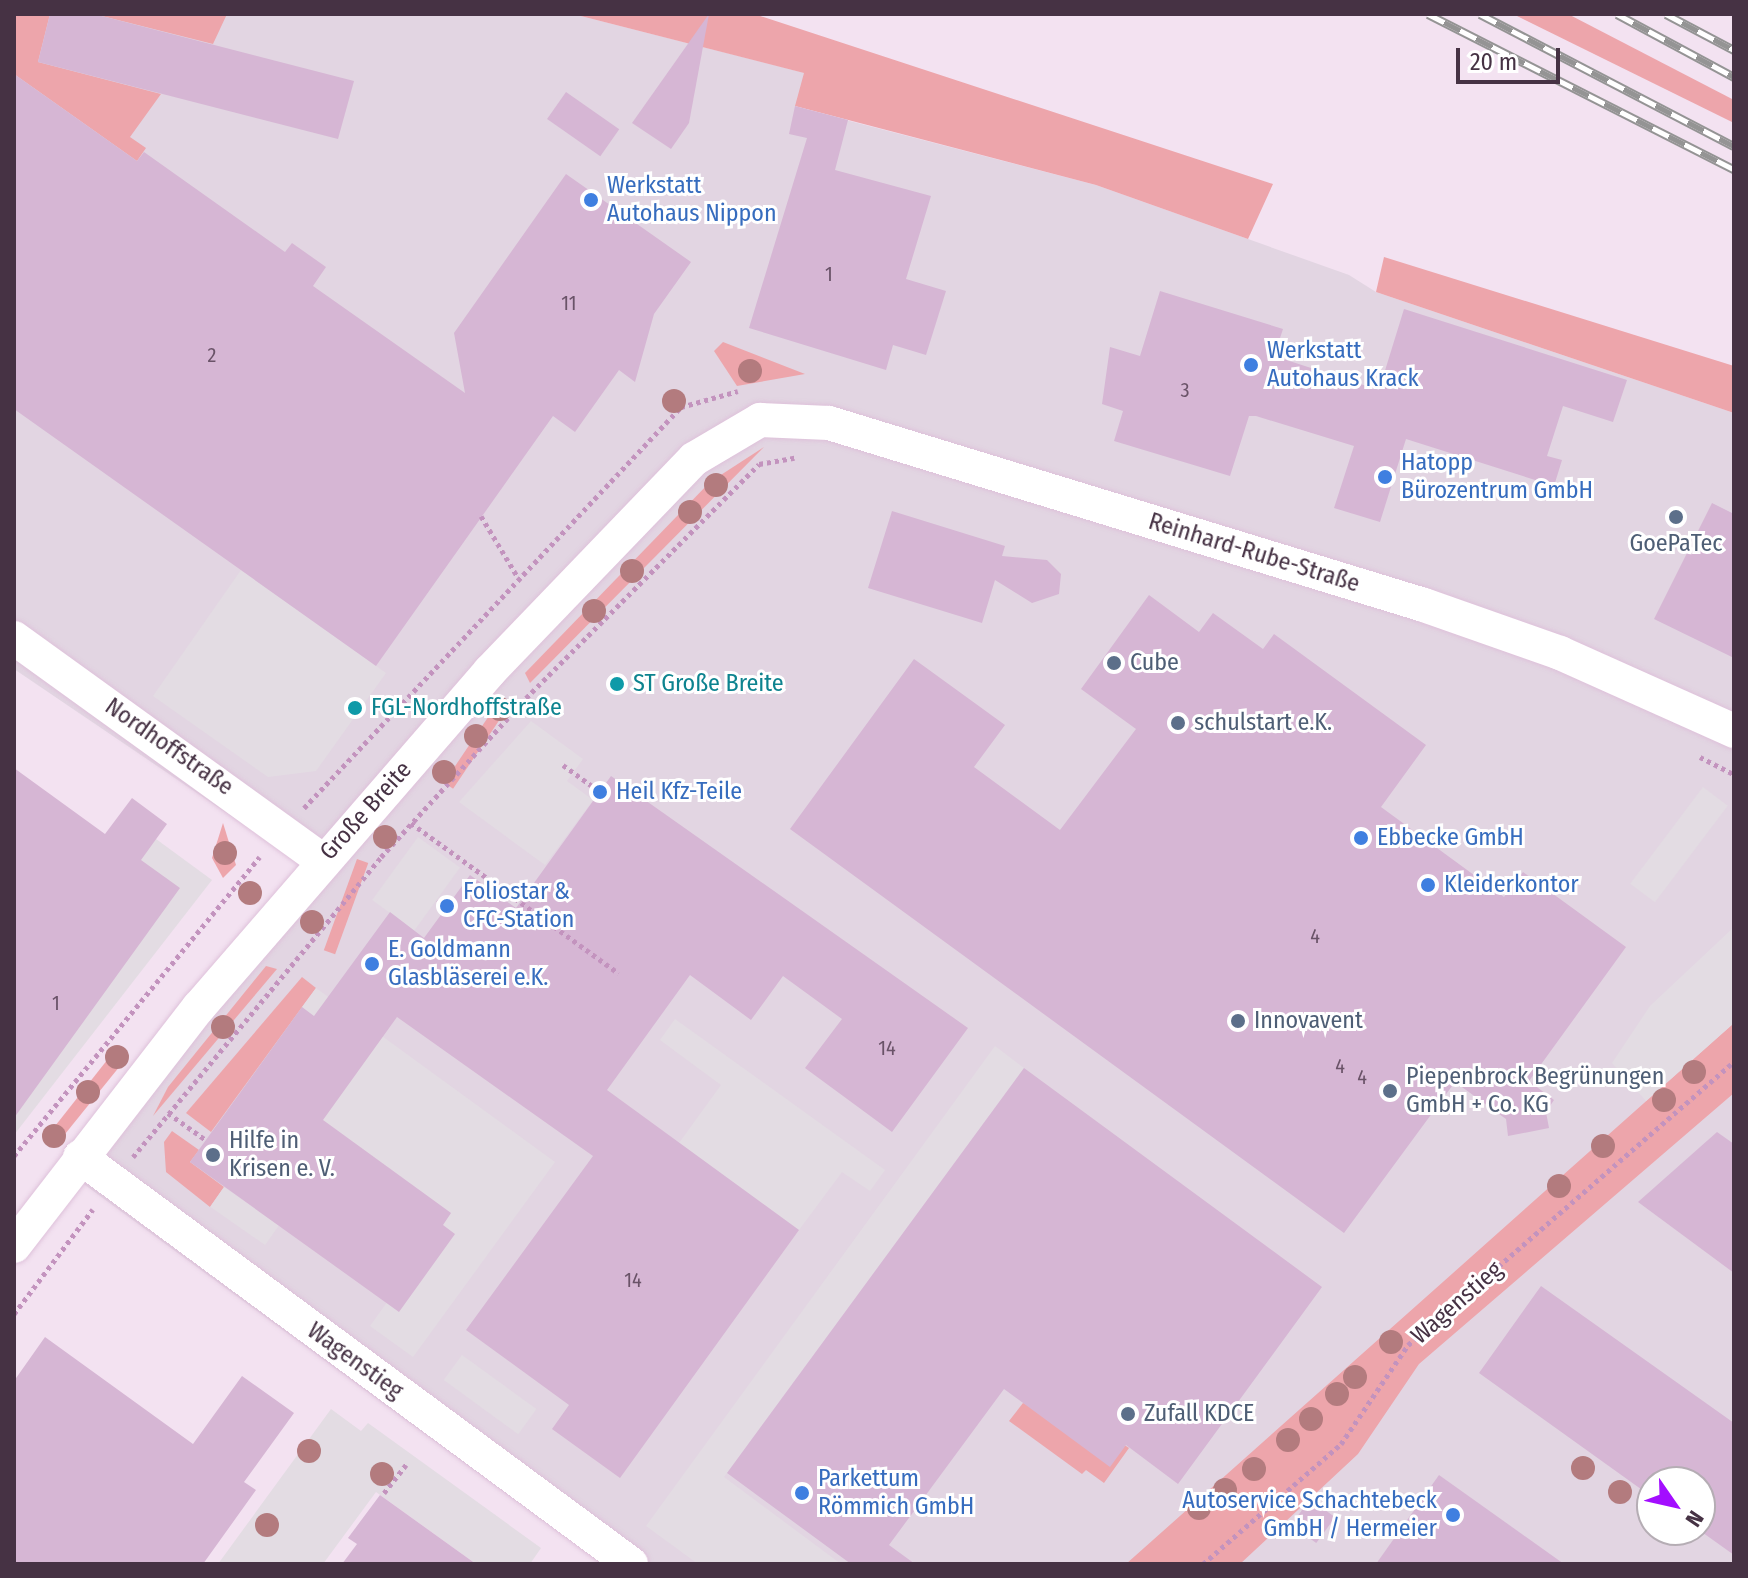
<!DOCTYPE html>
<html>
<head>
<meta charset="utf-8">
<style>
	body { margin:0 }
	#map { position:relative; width:1748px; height:1578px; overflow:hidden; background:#f3e2f1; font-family:"Fira Sans Condensed",sans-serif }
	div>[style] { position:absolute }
	.industrial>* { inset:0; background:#e2d5e2 }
	.green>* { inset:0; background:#eda5ab; transform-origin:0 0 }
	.parking>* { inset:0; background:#e3dce3; transform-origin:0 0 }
	.building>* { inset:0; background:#d6b6d4; transform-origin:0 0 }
	.path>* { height:5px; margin-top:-2.5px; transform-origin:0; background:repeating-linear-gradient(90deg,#c393be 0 4px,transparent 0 8px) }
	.roads { filter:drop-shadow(0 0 2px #dec1da) drop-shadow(0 0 2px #dec1da) }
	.minor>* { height:34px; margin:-17px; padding:0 17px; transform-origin:17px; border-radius:17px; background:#fff }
	.rail>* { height:9px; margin-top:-4.5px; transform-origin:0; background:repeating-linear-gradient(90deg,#fff 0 18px,#949494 0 36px); box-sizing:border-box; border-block:2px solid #949494 }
	.trees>* { width:24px; height:24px; margin:-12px; border-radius:50%; background:#b37b7e }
	.dots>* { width:22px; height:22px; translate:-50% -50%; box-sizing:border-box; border:4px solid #fff; border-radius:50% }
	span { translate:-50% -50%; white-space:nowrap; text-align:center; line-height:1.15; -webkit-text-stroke:6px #fff; paint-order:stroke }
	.number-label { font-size:20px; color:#6a5368 }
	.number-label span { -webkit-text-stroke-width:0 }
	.shop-label { font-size:24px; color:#366cbe }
	.left { translate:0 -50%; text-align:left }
	.right { translate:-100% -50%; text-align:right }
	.service-label { font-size:24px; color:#4e5e75 }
	.street-label { font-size:24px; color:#463244 }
	.culture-label { font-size:24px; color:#0d838f }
	.frame { position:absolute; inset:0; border:16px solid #463244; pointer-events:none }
	.north { position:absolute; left:1636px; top:1466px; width:80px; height:80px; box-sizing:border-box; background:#fff; border:2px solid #b5adb4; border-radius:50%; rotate:124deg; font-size:22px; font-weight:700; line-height:32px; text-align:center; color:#463244 }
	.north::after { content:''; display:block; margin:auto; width:28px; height:36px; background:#a30eff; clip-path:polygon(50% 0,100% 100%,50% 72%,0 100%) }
	.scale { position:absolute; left:1456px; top:48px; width:104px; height:36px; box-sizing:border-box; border:4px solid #463244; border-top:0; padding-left:10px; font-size:24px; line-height:28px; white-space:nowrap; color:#463244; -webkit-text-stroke:6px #fff; paint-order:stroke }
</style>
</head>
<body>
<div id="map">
	<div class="industrial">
		<div style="clip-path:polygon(evenodd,14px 14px,573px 14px,805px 73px,796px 107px,1096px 185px,1349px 275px,1376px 292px,1734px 413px,1734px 1564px,602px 1564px,77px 1179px,321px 877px,14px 669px,14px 14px,1652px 1482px,1700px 1482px,1700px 1530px,1652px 1530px,1652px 1482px)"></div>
	</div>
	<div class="green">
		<div style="clip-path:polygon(14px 14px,50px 14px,38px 62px,161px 94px,130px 137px,146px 148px,137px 161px,14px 74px)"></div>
		<div style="clip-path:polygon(94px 14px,227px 14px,213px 44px)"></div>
		<div style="clip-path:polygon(573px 14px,754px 14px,1273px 184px,1248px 239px,1096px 185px,795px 106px,804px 73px)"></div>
		<div style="clip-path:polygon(1513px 14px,1568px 14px,1734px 100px,1734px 123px)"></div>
		<div style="clip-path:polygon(1384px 257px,1734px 366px,1734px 413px,1376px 292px)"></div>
		<div style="clip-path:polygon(723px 342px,805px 374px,737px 386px,714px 351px)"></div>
		<div style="clip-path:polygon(764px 447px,530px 683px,525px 673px,710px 482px)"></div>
		<div style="left:501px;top:698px;width:11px;height:102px;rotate:34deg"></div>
		<div style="clip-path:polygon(223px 823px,236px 865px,223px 878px,212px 858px)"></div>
		<div style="left:357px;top:859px;width:12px;height:97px;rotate:20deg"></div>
		<div style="clip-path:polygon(266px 966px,277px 969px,153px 1116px,168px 1087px)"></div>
		<div style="clip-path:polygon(302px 977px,316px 988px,211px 1132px,186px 1113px)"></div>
		<div style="clip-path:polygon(1734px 1023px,1734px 1093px,1419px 1364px,1358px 1454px,1240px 1564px,1126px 1564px)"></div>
		<div style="clip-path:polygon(119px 1045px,124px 1061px,57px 1144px,48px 1135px)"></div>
		<div style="clip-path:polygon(172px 1131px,199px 1150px,190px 1162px,224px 1187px,210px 1207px,166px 1172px,164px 1142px)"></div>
		<div style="clip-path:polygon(1023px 1403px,1126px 1446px,1129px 1448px,1104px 1483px,1086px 1470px,1082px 1474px,1009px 1421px)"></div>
	</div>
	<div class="parking">
		<div style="clip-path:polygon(241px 570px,386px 673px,316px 771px,268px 777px,153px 696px)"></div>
		<div style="clip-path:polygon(531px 721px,583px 759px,567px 781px,593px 800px,545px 865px,459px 802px)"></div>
		<div style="left:1703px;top:787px;width:31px;height:121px;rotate:37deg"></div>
		<div style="left:418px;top:837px;width:52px;height:78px;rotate:36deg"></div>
		<div style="clip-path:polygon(156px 839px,212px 880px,14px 1135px,14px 983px)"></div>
		<div style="clip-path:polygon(1734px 927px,1734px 1023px,1646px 1101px,1612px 1063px,1650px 1006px)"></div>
		<div style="clip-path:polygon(316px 988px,555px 1162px,413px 1357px,370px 1326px,451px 1213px,323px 1120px,302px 1007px)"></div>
		<div style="clip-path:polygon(675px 1019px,885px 1170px,870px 1191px,842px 1172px,799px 1230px,679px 1143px,721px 1085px,660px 1040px)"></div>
		<div style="clip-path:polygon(995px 1046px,1024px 1068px,724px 1477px,841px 1564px,698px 1564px,646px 1526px)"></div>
		<div style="left:224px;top:1187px;width:67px;height:24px;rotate:35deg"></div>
		<div style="left:462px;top:1355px;width:92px;height:31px;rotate:36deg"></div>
		<div style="clip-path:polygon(331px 1409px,361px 1431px,368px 1423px,541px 1548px,530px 1564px,476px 1564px,376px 1492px,323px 1564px,218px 1564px)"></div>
	</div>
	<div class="building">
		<div style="clip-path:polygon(50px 14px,94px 14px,354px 81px,338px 139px,38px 62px)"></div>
		<div style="clip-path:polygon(709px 14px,689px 123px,671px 149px,632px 123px)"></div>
		<div style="clip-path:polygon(14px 74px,137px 161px,144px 152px,285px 252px,292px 243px,326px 267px,313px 286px,465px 393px,454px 333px,566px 174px,691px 262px,654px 314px,635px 382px,619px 370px,575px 432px,553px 416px,376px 666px,14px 409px)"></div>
		<div style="left:566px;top:92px;width:65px;height:33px;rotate:35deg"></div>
		<div style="clip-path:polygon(795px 106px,848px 120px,835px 170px,931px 196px,906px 279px,946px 291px,926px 355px,893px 345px,886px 370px,749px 328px,807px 138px,789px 134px)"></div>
		<div style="clip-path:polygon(1160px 291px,1283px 329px,1274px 356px,1379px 390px,1404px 309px,1627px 380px,1613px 422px,1563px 406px,1547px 456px,1562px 460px,1554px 486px,1406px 439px,1380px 522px,1334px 508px,1354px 446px,1256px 416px,1249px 416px,1230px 476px,1114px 441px,1123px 411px,1102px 404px,1110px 347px,1140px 356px)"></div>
		<div style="clip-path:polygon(1712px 503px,1734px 514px,1734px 658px,1654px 619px)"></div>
		<div style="clip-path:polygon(892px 511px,1005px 546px,1002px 556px,1047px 560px,1061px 574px,1059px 594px,1032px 603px,995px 580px,982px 623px,868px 588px)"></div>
		<div style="clip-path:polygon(1149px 595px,1199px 632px,1213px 613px,1263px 649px,1274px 634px,1426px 745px,1381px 807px,1504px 897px,1523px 872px,1626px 947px,1529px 1081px,1554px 1100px,1546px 1112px,1549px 1128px,1508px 1136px,1506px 1119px,1455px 1082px,1344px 1233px,790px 829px,914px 659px,1005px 725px,974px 767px,1060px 830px,1136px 729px,1081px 689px)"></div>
		<div style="clip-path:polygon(14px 768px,105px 834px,132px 798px,167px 824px,141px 860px,180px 888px,14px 1118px)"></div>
		<div style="clip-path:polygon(611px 776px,968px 1028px,892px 1132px,805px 1068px,842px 1019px,783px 976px,751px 1020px,690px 975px,607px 1090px,799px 1230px,620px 1478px,552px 1429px,569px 1405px,466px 1330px,593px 1156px,397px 1017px,323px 1120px,451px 1213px,443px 1225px,455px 1234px,399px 1312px,190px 1162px,302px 1007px,314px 1016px,390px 912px,424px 938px,470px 875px,516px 908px)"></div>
		<div style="clip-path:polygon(1024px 1068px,1322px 1287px,1178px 1484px,1126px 1445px,1110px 1467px,1004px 1389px,889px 1545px,915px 1564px,851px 1564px,727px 1473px)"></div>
		<div style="clip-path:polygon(1717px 1132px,1734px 1144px,1734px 1273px,1638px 1202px)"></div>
		<div style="clip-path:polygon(1541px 1286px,1734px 1423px,1734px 1555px,1699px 1530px,1700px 1482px,1652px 1482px,1652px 1497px,1479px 1373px)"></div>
		<div style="clip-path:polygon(45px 1337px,193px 1444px,242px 1376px,294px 1413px,244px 1482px,256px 1490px,203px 1564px,14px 1564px,14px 1381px)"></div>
		<div style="clip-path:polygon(1439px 1475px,1564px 1564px,1376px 1564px)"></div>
		<div style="clip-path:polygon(380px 1495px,476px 1564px,342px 1564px,357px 1544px,348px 1538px)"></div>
		<div style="left:1310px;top:1499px;width:31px;height:32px;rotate:36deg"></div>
	</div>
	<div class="path">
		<div style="left:481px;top:516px;width:70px;rotate:59deg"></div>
		<div style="left:1700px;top:757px;width:38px;rotate:27deg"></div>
		<div style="left:563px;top:765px;width:44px;rotate:35.8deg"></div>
		<div style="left:304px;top:808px;width:550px;rotate:-46.77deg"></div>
		<div style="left:681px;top:407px;width:59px;rotate:-15.7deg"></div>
		<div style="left:411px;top:823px;width:256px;rotate:35.9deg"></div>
		<div style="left:438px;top:899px;width:11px;rotate:38deg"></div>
		<div style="left:168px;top:1113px;width:47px;rotate:35.4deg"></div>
		<div style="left:14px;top:1156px;width:387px;rotate:-50.6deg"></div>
		<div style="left:133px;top:1157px;width:389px;rotate:-50.4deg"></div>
		<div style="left:381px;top:857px;width:215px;rotate:-47.6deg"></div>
		<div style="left:526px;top:698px;width:330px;rotate:-45.1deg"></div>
		<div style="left:759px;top:464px;width:36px;rotate:-10deg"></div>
		<div style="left:14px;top:1314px;width:131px;rotate:-53deg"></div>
		<div style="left:384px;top:1493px;width:36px;rotate:-52deg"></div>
		<div style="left:1203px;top:1564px;width:183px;rotate:-41deg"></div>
		<div style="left:1341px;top:1444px;width:120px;rotate:-55.9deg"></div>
		<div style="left:1408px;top:1345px;width:432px;rotate:-41deg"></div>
	</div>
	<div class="roads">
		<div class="minor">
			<div style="left:14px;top:638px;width:380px;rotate:35.8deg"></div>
			<div style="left:80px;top:1157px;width:685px;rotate:36.45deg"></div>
			<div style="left:14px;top:1246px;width:302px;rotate:-52.3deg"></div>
			<div style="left:199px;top:1007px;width:444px;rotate:-49.1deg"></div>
			<div style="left:490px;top:671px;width:294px;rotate:-46.1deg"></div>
			<div style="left:694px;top:459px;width:77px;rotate:-30.6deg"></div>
			<div style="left:760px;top:420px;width:69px;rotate:2.5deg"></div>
			<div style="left:829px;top:423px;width:622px;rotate:17.01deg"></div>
			<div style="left:1424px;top:605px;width:144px;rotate:19.4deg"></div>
			<div style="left:1560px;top:653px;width:191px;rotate:24.1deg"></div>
		</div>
	</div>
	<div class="rail">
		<div style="left:1428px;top:14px;width:343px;rotate:26.9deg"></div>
		<div style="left:1480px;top:14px;width:286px;rotate:27.5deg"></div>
		<div style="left:1617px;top:14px;width:133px;rotate:28.3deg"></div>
		<div style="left:1666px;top:14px;width:77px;rotate:27.9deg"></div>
	</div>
	<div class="trees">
		<div style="left:750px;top:371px"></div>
		<div style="left:674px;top:401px"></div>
		<div style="left:716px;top:485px"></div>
		<div style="left:690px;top:512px"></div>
		<div style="left:632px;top:571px"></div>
		<div style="left:594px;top:611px"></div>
		<div style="left:500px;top:709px"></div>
		<div style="left:476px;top:736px"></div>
		<div style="left:444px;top:772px"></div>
		<div style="left:385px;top:837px"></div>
		<div style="left:225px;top:853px"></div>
		<div style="left:250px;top:893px"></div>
		<div style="left:312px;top:922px"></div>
		<div style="left:223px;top:1027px"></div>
		<div style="left:117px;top:1057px"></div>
		<div style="left:1694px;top:1072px"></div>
		<div style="left:88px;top:1092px"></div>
		<div style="left:1664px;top:1100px"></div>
		<div style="left:54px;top:1136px"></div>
		<div style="left:1603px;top:1146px"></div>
		<div style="left:1559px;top:1186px"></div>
		<div style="left:1391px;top:1342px"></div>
		<div style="left:1355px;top:1377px"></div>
		<div style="left:1337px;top:1394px"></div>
		<div style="left:1311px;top:1419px"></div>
		<div style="left:1288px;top:1440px"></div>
		<div style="left:309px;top:1451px"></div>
		<div style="left:1583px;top:1468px"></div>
		<div style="left:1254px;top:1469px"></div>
		<div style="left:382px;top:1474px"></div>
		<div style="left:1225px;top:1490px"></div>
		<div style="left:1620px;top:1492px"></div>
		<div style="left:1199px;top:1508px"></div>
		<div style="left:267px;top:1525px"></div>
	</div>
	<div class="dots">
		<div style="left:591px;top:200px;background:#3f7fe0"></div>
		<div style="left:1251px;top:365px;background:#3f7fe0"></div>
		<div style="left:1385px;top:477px;background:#3f7fe0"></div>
		<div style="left:1676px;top:517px;background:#5c6f8a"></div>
		<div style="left:1114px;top:663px;background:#5c6f8a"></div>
		<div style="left:617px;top:684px;background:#0f9aa8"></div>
		<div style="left:355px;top:708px;background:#0f9aa8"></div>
		<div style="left:1178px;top:723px;background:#5c6f8a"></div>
		<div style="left:600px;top:792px;background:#3f7fe0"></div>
		<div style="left:1361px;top:838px;background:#3f7fe0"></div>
		<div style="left:1428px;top:885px;background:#3f7fe0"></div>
		<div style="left:447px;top:906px;background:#3f7fe0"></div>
		<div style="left:372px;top:964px;background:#3f7fe0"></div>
		<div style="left:1238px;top:1021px;background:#5c6f8a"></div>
		<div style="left:1390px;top:1091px;background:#5c6f8a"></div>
		<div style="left:213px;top:1155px;background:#5c6f8a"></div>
		<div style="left:1128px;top:1414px;background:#5c6f8a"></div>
		<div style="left:802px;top:1493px;background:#3f7fe0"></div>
		<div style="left:1453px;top:1515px;background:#3f7fe0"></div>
	</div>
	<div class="number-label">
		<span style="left:829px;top:274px">1</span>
		<span style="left:569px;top:303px">11</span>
		<span style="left:212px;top:355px">2</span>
		<span style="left:1185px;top:390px">3</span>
		<span style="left:1315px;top:936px">4</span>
		<span style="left:56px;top:1003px">1</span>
		<span style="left:887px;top:1048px">14</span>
		<span style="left:1340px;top:1066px">4</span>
		<span style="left:1362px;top:1077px">4</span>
		<span style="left:633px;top:1280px">14</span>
	</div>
	<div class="shop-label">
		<span class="left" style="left:607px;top:200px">Werkstatt<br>Autohaus Nippon</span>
		<span class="left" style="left:1267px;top:365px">Werkstatt<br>Autohaus Krack</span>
		<span class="left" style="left:1401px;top:477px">Hatopp<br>Bürozentrum GmbH</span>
		<span class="left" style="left:616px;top:792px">Heil Kfz-Teile</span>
		<span class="left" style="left:1377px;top:838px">Ebbecke GmbH</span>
		<span class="left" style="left:1444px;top:885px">Kleiderkontor</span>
		<span class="left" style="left:463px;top:906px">Foliostar &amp;<br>CFC-Station</span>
		<span class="left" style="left:388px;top:964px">E. Goldmann<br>Glasbläserei e.K.</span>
		<span class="left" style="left:818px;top:1493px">Parkettum<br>Römmich GmbH</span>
		<span class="right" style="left:1437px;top:1515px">Autoservice Schachtebeck<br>GmbH / Hermeier</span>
	</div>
	<div class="service-label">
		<span style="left:1676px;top:544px">GoePaTec</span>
		<span class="left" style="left:1130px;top:663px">Cube</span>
		<span class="left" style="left:1194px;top:723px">schulstart e.K.</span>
		<span class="left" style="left:1254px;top:1021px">Innovavent</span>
		<span class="left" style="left:1406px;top:1091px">Piepenbrock Begrünungen<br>GmbH + Co. KG</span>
		<span class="left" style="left:229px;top:1155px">Hilfe in<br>Krisen e. V.</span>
		<span class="left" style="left:1144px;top:1414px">Zufall KDCE</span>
	</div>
	<div class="street-label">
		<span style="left:1254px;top:553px;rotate:17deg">Reinhard-Rube-Straße</span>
		<span style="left:169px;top:747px;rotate:35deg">Nordhoffstraße</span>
		<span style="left:366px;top:811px;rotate:-48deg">Große Breite</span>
		<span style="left:1457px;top:1303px;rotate:-41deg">Wagenstieg</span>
		<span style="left:355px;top:1361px;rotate:36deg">Wagenstieg</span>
	</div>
	<div class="culture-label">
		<span class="left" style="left:633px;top:684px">ST Große Breite</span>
		<span class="left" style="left:371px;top:708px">FGL-Nordhoffstraße</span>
	</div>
	<div class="frame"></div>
	<div class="north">N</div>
	<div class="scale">20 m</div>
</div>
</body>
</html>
